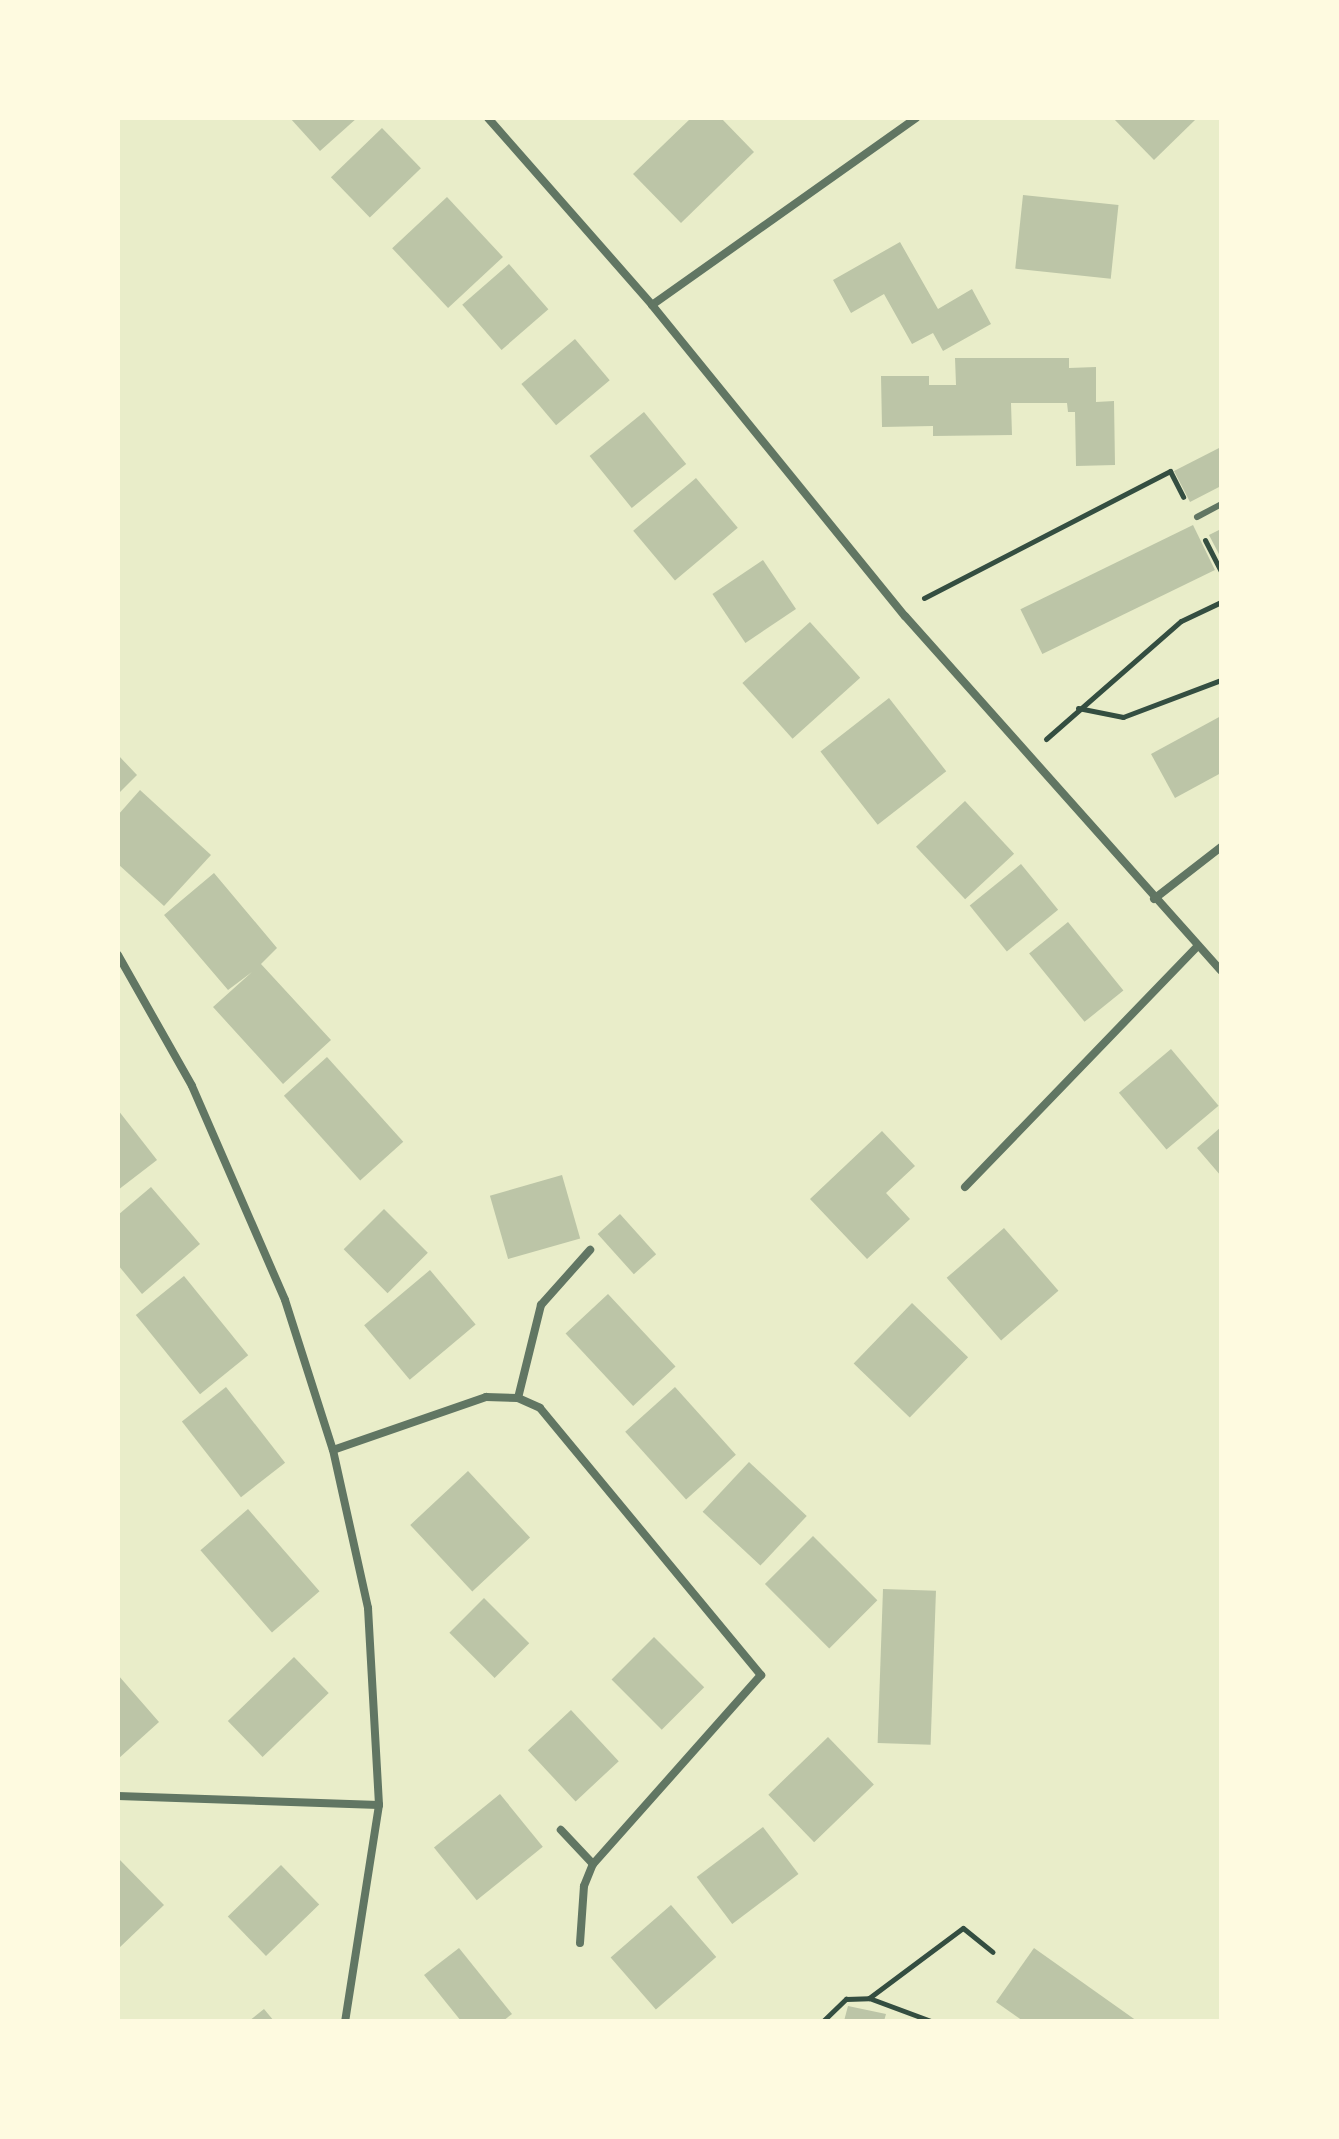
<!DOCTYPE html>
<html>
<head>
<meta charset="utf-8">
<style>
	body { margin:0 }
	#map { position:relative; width:1339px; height:2139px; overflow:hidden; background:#e9edc9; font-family:Montserrat,sans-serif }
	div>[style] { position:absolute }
	.building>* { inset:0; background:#bcc5a7; transform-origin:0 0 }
	.path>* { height:5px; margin:-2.5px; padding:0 2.5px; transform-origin:2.5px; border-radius:2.5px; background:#344e41 }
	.service>* { height:6px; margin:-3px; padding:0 3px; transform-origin:3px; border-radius:3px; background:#617663 }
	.minor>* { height:8px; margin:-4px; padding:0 4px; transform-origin:4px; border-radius:4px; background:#617663 }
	span { translate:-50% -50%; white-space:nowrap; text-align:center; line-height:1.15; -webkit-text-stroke:6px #fefae0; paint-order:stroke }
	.frame { position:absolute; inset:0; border:120px solid #fefae0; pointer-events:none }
</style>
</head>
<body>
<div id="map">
	<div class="building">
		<div style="clip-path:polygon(290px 118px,357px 118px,320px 151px)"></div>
		<div style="clip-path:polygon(691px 118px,721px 118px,754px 152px,681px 223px,633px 174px)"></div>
		<div style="clip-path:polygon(1113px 118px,1193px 118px,1195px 120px,1154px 160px)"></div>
		<div style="left:382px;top:128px;width:56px;height:71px;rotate:46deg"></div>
		<div style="left:1023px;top:195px;width:96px;height:74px;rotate:6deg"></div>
		<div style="left:447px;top:197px;width:82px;height:75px;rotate:47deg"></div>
		<div style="clip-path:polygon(900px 242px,938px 309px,972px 289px,991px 324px,943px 351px,933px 333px,912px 344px,884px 294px,851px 313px,833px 280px)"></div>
		<div style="left:509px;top:264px;width:60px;height:62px;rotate:49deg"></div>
		<div style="left:575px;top:339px;width:54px;height:70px;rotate:50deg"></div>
		<div style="clip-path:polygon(955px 358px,1069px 358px,1069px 368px,1096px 367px,1096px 402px,1114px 401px,1115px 465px,1076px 466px,1075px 412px,1068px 412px,1067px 403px,1011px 403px,1012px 435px,933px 436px,933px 426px,882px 427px,881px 376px,929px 376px,929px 385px,956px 385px)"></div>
		<div style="left:644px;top:412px;width:67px;height:70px;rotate:51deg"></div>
		<div style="clip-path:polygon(1221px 447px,1221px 486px,1190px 502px,1174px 471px)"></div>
		<div style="left:696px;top:478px;width:65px;height:82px;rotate:50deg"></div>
		<div style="left:1193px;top:525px;width:50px;height:192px;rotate:64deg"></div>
		<div style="clip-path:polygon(1221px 529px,1221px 558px,1209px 535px)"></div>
		<div style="left:763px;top:560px;width:59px;height:61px;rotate:56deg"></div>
		<div style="left:810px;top:622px;width:75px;height:91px;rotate:48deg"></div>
		<div style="left:889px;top:698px;width:93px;height:87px;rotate:52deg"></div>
		<div style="clip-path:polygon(1221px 716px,1221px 773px,1175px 798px,1151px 754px)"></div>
		<div style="clip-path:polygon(118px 755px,137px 775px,118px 794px)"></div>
		<div style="clip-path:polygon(140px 790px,211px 855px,164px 906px,118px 864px,118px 815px)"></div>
		<div style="left:965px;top:801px;width:72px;height:67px;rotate:47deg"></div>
		<div style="left:1021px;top:864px;width:59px;height:66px;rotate:51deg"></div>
		<div style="clip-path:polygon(214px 873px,277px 948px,261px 964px,331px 1040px,283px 1084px,213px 1007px,252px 972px,228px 990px,164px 915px)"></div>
		<div style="left:1068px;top:922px;width:88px;height:50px;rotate:51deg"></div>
		<div style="left:1171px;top:1049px;width:74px;height:68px;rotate:50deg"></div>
		<div style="left:327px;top:1057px;width:114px;height:58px;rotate:48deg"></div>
		<div style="clip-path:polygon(118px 1110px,157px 1160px,118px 1190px)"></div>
		<div style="clip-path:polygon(1221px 1127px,1221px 1176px,1197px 1148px)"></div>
		<div style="clip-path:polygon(882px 1131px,915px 1166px,886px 1193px,910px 1219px,867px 1259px,810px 1199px)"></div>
		<div style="left:562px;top:1175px;width:66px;height:75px;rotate:74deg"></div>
		<div style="clip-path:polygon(151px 1187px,200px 1244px,142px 1294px,118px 1265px,118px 1215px)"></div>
		<div style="left:384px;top:1209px;width:62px;height:57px;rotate:45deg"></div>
		<div style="left:620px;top:1214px;width:54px;height:30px;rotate:48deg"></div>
		<div style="left:1004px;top:1228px;width:83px;height:76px;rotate:49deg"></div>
		<div style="left:430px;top:1270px;width:71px;height:86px;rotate:50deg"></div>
		<div style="left:184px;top:1276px;width:102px;height:62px;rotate:51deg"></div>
		<div style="left:608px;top:1294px;width:99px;height:58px;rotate:47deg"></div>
		<div style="left:912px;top:1303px;width:78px;height:84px;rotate:44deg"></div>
		<div style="left:226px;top:1387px;width:96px;height:56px;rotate:52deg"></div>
		<div style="left:675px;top:1387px;width:91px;height:67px;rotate:48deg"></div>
		<div style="left:749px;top:1462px;width:79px;height:68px;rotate:43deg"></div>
		<div style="left:468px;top:1471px;width:91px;height:79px;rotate:47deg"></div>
		<div style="left:248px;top:1509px;width:109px;height:63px;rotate:49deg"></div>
		<div style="left:813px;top:1536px;width:91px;height:68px;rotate:45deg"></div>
		<div style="left:883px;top:1589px;width:53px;height:154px;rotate:2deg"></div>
		<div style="left:484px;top:1598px;width:64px;height:49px;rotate:45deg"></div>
		<div style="left:654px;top:1637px;width:71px;height:60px;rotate:45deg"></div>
		<div style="left:294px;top:1657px;width:50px;height:92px;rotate:46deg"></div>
		<div style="clip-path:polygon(118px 1675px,159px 1722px,118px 1759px)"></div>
		<div style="left:571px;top:1710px;width:70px;height:59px;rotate:47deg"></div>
		<div style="left:828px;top:1737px;width:66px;height:83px;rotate:46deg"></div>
		<div style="left:500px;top:1794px;width:68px;height:85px;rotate:51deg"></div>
		<div style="left:763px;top:1827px;width:59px;height:83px;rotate:53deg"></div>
		<div style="clip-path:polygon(118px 1858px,164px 1905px,118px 1949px)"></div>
		<div style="left:281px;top:1865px;width:55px;height:74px;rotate:46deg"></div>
		<div style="left:671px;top:1905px;width:69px;height:80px;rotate:49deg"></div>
		<div style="clip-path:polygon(459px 1948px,512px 2014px,503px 2021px,461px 2021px,424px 1975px)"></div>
		<div style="clip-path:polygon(1034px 1948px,1137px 2021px,1023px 2021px,996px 2002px)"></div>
		<div style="clip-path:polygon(848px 2006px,886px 2014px,884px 2021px,844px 2021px)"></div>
		<div style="clip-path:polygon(264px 2009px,274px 2021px,249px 2021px)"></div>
	</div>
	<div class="path">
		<div style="left:1205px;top:540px;width:35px;rotate:63deg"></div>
		<div style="left:924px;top:598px;width:277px;rotate:-27.3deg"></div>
		<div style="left:1170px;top:471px;width:29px;rotate:63deg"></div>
		<div style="left:1078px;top:708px;width:46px;rotate:11.3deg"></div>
		<div style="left:1123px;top:717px;width:105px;rotate:-20.7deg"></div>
		<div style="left:1046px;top:739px;width:179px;rotate:-41.2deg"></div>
		<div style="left:1181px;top:621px;width:44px;rotate:-25.4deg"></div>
		<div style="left:869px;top:1998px;width:117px;rotate:-36.7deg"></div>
		<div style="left:963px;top:1928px;width:38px;rotate:39deg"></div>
		<div style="left:823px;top:2021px;width:32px;rotate:-44deg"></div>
		<div style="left:846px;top:1999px;width:23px;rotate:-2deg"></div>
		<div style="left:869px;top:1998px;width:66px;rotate:20.4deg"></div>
	</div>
	<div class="service">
		<div style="left:1197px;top:517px;width:27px;rotate:-28deg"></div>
	</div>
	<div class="minor">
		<div style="left:488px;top:118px;width:249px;rotate:48.7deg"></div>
		<div style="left:652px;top:305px;width:401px;rotate:50.9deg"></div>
		<div style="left:905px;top:616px;width:475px;rotate:48.3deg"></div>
		<div style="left:652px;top:305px;width:324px;rotate:-35.3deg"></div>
		<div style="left:1154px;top:899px;width:85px;rotate:-37.8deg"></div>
		<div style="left:118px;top:955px;width:150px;rotate:60.5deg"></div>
		<div style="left:192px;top:1086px;width:233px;rotate:66.5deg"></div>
		<div style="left:285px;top:1300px;width:157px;rotate:72.3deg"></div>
		<div style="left:333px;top:1450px;width:162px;rotate:77.5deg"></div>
		<div style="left:368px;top:1608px;width:197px;rotate:86.8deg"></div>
		<div style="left:379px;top:1805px;width:219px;rotate:98.9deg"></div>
		<div style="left:965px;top:1187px;width:335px;rotate:-46deg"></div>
		<div style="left:518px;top:1398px;width:24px;rotate:24deg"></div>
		<div style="left:540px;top:1408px;width:347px;rotate:50.4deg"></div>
		<div style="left:761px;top:1675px;width:253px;rotate:131.6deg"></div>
		<div style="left:593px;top:1864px;width:47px;rotate:-133.3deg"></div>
		<div style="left:333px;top:1450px;width:162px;rotate:-19.1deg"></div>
		<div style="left:486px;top:1397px;width:32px;rotate:2deg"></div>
		<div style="left:518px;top:1398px;width:96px;rotate:-76.1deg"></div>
		<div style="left:541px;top:1305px;width:74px;rotate:-48.3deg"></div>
		<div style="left:118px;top:1796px;width:261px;rotate:2deg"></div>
		<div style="left:580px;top:1943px;width:57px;rotate:-86deg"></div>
		<div style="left:584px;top:1886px;width:24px;rotate:-68deg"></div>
	</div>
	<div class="frame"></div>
</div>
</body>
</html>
